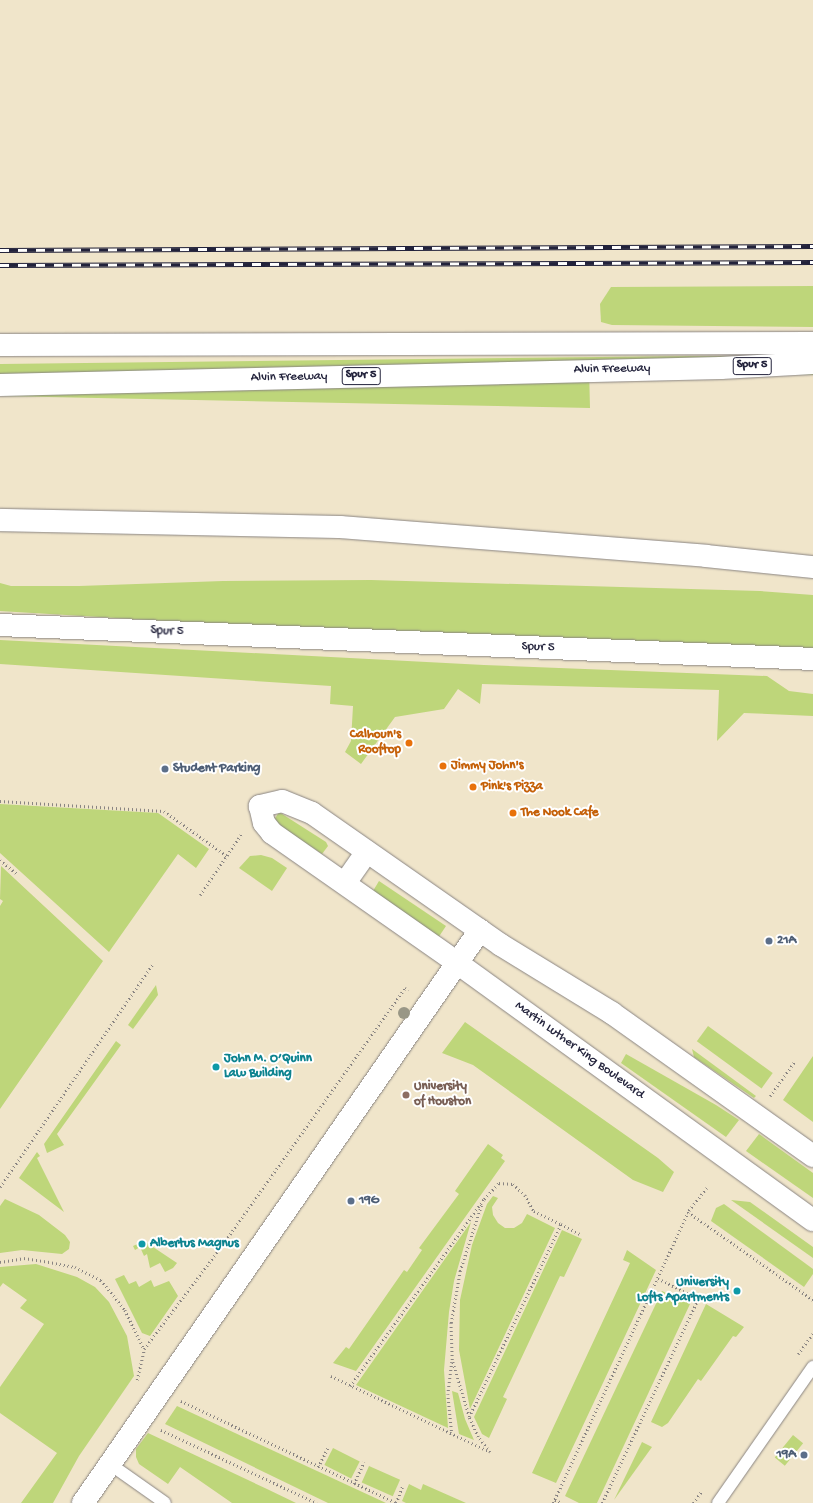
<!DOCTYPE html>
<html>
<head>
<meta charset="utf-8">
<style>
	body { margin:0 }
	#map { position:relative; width:813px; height:1503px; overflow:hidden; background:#f0e5ca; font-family:"Gochi Hand",sans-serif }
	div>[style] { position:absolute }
	.green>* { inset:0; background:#bed67a; transform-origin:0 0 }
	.path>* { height:2.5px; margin-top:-1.25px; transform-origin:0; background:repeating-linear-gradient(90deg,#898482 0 1px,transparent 0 4px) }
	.roads { filter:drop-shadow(0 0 1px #898482) drop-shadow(0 0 1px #898482) }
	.service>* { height:12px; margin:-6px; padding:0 6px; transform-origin:6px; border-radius:6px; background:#fff }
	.minor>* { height:22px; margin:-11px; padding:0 11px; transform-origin:11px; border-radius:11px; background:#fff }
	.tertiary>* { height:22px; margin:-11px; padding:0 11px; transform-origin:11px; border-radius:11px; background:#fff }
	.secondary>* { height:22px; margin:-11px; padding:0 11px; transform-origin:11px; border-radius:11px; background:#fff }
	.motorway>* { height:22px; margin:-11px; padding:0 11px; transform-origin:11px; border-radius:11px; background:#fff }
	.rail>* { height:4.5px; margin-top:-2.25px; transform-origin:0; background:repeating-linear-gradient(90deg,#fff 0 9px,#22223b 0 18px); box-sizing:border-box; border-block:1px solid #22223b }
	.trees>* { width:12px; height:12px; margin:-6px; border-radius:50%; background:#999786 }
	.dots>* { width:11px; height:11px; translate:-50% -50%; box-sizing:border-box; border:2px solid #fff; border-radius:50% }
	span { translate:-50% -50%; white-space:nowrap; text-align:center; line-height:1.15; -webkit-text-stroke:4px #fff; paint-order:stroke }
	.shield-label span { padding:1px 3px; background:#fff; border:1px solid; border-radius:3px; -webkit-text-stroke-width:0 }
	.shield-label { font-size:12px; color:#22223b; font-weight:700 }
	.street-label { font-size:13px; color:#22223b }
	.food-label { font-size:13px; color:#c56008; font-weight:700 }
	.right { translate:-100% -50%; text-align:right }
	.left { translate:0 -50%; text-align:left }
	.service-label { font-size:13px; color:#4e5e75; font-weight:700 }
	.culture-label { font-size:13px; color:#0d838f; font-weight:700 }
	.education-label { font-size:13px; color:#785e54; font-weight:700 }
</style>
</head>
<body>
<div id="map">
	<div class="green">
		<div style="clip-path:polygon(813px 286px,813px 327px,612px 325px,601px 322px,600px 304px,611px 287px)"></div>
		<div style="clip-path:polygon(690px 356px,813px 357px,813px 375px,589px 368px,590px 408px,0 396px,0 364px)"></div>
		<div style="clip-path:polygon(371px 580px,760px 591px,813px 595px,813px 649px,297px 629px,0 611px,0 583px,11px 586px,79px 586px,223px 581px)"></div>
		<div style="clip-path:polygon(0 640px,484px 665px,767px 676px,789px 691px,813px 694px,813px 716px,744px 713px,717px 741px,719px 690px,482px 684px,480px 704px,458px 689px,444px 709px,395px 717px,361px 764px,345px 752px,351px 741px,353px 706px,330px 704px,331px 686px,0 664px)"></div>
		<div style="clip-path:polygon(0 804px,158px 813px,209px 849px,196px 868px,178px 854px,109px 952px,0 853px)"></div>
		<div style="clip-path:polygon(279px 812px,326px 842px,328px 846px,322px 854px,277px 824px,274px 820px)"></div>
		<div style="clip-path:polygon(261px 855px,272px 858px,287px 868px,272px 891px,239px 868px,250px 856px)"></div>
		<div style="clip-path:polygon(1px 866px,103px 961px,0 1109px,0 906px,3px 901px,0 899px)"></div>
		<div style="clip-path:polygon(379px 881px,446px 926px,438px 938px,373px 891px)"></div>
		<div style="clip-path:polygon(156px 985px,158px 995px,133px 1029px,128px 1025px)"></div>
		<div style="clip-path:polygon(465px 1022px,658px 1158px,674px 1172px,663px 1192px,633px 1180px,473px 1065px,442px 1053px)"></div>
		<div style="left:708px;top:1026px;width:80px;height:19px;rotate:36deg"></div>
		<div style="clip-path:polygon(116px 1041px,121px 1045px,57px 1134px,64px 1145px,47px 1153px,44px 1144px)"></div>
		<div style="clip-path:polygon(692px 1049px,756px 1096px,754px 1098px,694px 1057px)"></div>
		<div style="clip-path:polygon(626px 1054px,716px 1105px,739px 1120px,726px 1137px,621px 1063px)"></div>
		<div style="clip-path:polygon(813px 1056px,813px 1122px,783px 1100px)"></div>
		<div style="clip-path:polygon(759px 1134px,813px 1173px,813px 1198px,746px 1151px)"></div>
		<div style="clip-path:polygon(488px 1144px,503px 1155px,501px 1158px,505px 1161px,356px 1371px,333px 1363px,346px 1347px,349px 1349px,404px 1270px,407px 1272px,422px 1250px,419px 1248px,459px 1194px,455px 1191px)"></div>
		<div style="clip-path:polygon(37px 1152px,40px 1156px,37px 1158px,64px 1212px,19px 1178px)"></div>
		<div style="clip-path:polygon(493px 1196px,498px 1198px,492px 1207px,493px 1215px,498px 1223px,505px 1228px,514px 1228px,522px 1223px,527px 1214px,555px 1228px,470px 1409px,459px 1350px,460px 1300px,472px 1245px,487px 1204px)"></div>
		<div style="clip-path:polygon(5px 1199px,39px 1215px,65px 1235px,70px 1242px,69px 1249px,62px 1254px,22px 1250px,0 1253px,0 1206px)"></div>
		<div style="clip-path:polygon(731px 1200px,750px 1202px,813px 1247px,813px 1258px)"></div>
		<div style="clip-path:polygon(724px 1204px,813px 1269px,813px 1274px,804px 1287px,711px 1221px,716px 1208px)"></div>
		<div style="clip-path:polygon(471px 1222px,454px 1281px,449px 1312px,444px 1370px,448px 1428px,356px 1385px)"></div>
		<div style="clip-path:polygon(562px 1230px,582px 1239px,564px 1277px,560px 1276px,503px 1397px,507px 1399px,489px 1438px,482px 1434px,474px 1417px)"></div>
		<div style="clip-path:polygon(144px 1241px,177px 1263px,173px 1268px,165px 1272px,160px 1263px,150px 1268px,147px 1254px,144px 1256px,140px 1247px,135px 1250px,133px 1246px)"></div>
		<div style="clip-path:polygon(627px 1250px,656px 1270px,556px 1483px,532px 1473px,630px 1263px,623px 1260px)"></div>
		<div style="clip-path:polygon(36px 1264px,77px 1277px,95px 1287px,109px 1302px,127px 1336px,134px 1376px,79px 1456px,53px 1503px,21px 1503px,57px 1453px,0 1413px,0 1387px,44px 1324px,20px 1308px,27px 1300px,3px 1283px,0 1287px,0 1267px)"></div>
		<div style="clip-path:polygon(124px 1275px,129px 1284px,136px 1281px,139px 1287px,151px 1280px,154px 1287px,169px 1281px,178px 1296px,150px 1336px,142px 1333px,115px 1279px)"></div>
		<div style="clip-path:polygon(662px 1291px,690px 1304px,597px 1503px,579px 1503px,565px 1496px)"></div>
		<div style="clip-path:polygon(706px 1304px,744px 1327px,736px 1337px,733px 1336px,701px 1381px,698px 1379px,668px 1423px,662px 1427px,651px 1422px)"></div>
		<div style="clip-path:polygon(452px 1391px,458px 1393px,465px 1419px,474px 1440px,459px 1434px)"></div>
		<div style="clip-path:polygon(177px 1406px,386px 1503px,328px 1503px,165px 1424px)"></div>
		<div style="clip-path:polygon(148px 1433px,267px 1489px,296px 1503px,232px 1503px,180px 1467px,168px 1484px,139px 1464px,136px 1457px,136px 1449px)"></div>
		<div style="left:793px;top:1435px;width:13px;height:29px;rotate:39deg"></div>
		<div style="clip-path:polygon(642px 1442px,652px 1447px,614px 1500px)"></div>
		<div style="left:333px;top:1448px;width:30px;height:19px;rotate:27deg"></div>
		<div style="left:369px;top:1466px;width:34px;height:18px;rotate:24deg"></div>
		<div style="clip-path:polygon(409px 1484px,421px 1490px,423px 1484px,466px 1503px,406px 1503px,402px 1501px)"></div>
	</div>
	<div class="path">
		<div style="left:0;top:801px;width:164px;rotate:3.5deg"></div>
		<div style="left:164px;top:811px;width:77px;rotate:35.5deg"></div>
		<div style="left:0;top:860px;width:22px;rotate:39deg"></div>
		<div style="left:200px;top:895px;width:75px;rotate:-55.9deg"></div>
		<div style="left:770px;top:1096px;width:43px;rotate:-54.5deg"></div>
		<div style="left:0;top:1187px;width:269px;rotate:-55.6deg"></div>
		<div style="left:707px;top:1188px;width:31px;rotate:128deg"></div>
		<div style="left:688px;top:1212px;width:153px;rotate:35.1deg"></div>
		<div style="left:0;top:1262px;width:24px;rotate:-9deg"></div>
		<div style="left:24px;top:1258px;width:20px;rotate:9deg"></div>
		<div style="left:44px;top:1261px;width:32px;rotate:11deg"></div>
		<div style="left:75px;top:1267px;width:29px;rotate:27deg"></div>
		<div style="left:101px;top:1280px;width:38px;rotate:51deg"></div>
		<div style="left:125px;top:1310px;width:43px;rotate:64deg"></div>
		<div style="left:798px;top:1354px;width:26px;rotate:-54deg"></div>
		<div style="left:452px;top:1362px;width:32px;rotate:97deg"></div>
		<div style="left:448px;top:1394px;width:40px;rotate:84.3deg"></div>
		<div style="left:331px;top:1376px;width:176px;rotate:25.5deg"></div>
		<div style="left:490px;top:1452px;width:19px;rotate:-129deg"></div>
		<div style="left:478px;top:1437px;width:22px;rotate:-114deg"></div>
		<div style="left:469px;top:1417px;width:214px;rotate:-64.5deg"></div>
		<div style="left:561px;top:1224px;width:21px;rotate:28deg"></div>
		<div style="left:137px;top:1380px;width:32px;rotate:-77deg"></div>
		<div style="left:144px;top:1349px;width:131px;rotate:-53deg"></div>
		<div style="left:223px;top:1244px;width:314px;rotate:-54.6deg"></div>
		<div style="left:405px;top:988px;width:4px;rotate:27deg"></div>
		<div style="left:350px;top:1386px;width:230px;rotate:-54.4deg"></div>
		<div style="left:484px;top:1199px;width:22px;rotate:-47deg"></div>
		<div style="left:499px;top:1183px;width:14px;rotate:4deg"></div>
		<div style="left:513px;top:1184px;width:16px;rotate:43deg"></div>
		<div style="left:525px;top:1195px;width:18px;rotate:61deg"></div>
		<div style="left:534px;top:1211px;width:30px;rotate:26deg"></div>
		<div style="left:181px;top:1401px;width:239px;rotate:25.3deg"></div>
		<div style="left:469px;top:1417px;width:59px;rotate:-106.6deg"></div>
		<div style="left:452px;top:1360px;width:37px;rotate:-92deg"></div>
		<div style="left:451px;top:1323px;width:53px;rotate:-80.2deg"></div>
		<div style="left:460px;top:1271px;width:71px;rotate:-72.1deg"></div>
		<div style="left:161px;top:1430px;width:172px;rotate:25.1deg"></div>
		<div style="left:318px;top:1467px;width:22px;rotate:-63deg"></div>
		<div style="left:354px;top:1484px;width:24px;rotate:-66deg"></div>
		<div style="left:555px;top:1500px;width:8px;rotate:23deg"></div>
		<div style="left:396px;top:1503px;width:19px;rotate:-69deg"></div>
		<div style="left:553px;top:1503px;width:321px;rotate:-65.1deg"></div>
		<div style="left:602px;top:1503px;width:225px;rotate:-64.8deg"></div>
		<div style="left:698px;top:1299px;width:45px;rotate:-153.4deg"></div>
		<div style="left:693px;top:1503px;width:14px;rotate:-54deg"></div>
	</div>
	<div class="roads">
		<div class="service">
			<div style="left:110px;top:1464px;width:67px;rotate:35.3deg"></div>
			<div style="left:718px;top:1503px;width:166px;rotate:-55.1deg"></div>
		</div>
		<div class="minor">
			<div style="left:345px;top:883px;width:38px;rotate:-55deg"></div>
			<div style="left:813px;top:1156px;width:247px;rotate:-144.6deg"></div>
			<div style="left:612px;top:1013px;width:130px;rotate:-148.5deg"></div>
			<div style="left:501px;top:945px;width:231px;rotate:-145.1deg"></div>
			<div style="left:312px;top:813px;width:32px;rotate:-158deg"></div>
			<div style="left:282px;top:801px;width:23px;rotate:167deg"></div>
			<div style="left:260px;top:806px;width:17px;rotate:77deg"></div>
			<div style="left:264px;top:823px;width:13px;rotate:51deg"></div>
			<div style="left:272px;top:833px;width:225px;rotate:35deg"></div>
			<div style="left:456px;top:962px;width:440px;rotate:35.9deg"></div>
		</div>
		<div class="tertiary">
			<div style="left:83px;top:1503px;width:697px;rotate:-55.28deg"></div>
		</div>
		<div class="secondary">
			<div style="left:0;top:345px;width:813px;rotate:-0.14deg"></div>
			<div style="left:0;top:625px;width:814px;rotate:2.39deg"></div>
		</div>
		<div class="motorway">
			<div style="left:0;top:385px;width:721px;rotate:-1.35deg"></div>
			<div style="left:721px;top:368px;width:92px;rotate:-3.1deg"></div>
			<div style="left:0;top:520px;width:340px;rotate:1.2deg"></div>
			<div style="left:340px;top:527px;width:367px;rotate:4.5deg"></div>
			<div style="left:706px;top:556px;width:108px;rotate:5.9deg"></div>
		</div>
	</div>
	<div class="rail">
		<div style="left:0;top:250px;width:813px;rotate:-0.28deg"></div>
		<div style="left:0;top:265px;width:813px;rotate:-0.21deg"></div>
	</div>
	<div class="trees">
		<div style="left:404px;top:1013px"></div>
	</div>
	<div class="dots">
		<div style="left:409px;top:743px;background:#e8710a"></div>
		<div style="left:443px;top:766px;background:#e8710a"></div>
		<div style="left:165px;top:769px;background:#5c6f8a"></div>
		<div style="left:473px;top:787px;background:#e8710a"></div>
		<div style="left:513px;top:813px;background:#e8710a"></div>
		<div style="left:769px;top:941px;background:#5c6f8a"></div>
		<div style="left:216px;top:1067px;background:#0f9aa8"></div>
		<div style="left:406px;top:1095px;background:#8d6e63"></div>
		<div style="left:351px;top:1201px;background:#5c6f8a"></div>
		<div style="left:142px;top:1244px;background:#0f9aa8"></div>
		<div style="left:737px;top:1291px;background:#0f9aa8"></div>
		<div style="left:804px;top:1455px;background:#5c6f8a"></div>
	</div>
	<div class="shield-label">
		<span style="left:752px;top:366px">Spur 5</span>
		<span style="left:361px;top:376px">Spur 5</span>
	</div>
	<div class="street-label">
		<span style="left:612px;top:370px;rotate:-1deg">Alvin Freeway</span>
		<span style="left:289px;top:378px;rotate:-1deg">Alvin Freeway</span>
		<span style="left:167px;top:632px;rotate:2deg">Spur 5</span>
		<span style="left:538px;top:648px;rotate:2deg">Spur 5</span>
		<span style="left:579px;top:1051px;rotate:36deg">Martin Luther King Boulevard</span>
	</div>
	<div class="food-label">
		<span class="right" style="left:401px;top:743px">Calhoun's<br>Rooftop</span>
		<span class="left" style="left:451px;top:766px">Jimmy John's</span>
		<span class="left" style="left:481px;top:787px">Pink's Pizza</span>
		<span class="left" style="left:521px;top:813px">The Nook Cafe</span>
	</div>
	<div class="service-label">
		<span class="left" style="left:173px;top:769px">Student Parking</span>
		<span class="left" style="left:777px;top:941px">21A</span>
		<span class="left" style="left:359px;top:1201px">19G</span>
		<span class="right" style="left:796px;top:1455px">19A</span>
	</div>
	<div class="culture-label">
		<span class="left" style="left:224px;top:1067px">John M. O’Quinn<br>Law Building</span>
		<span class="left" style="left:150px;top:1244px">Albertus Magnus</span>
		<span class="right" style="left:729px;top:1291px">University<br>Lofts Apartments</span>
	</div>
	<div class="education-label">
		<span class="left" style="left:414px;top:1095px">University<br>of Houston</span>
	</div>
</div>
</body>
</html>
